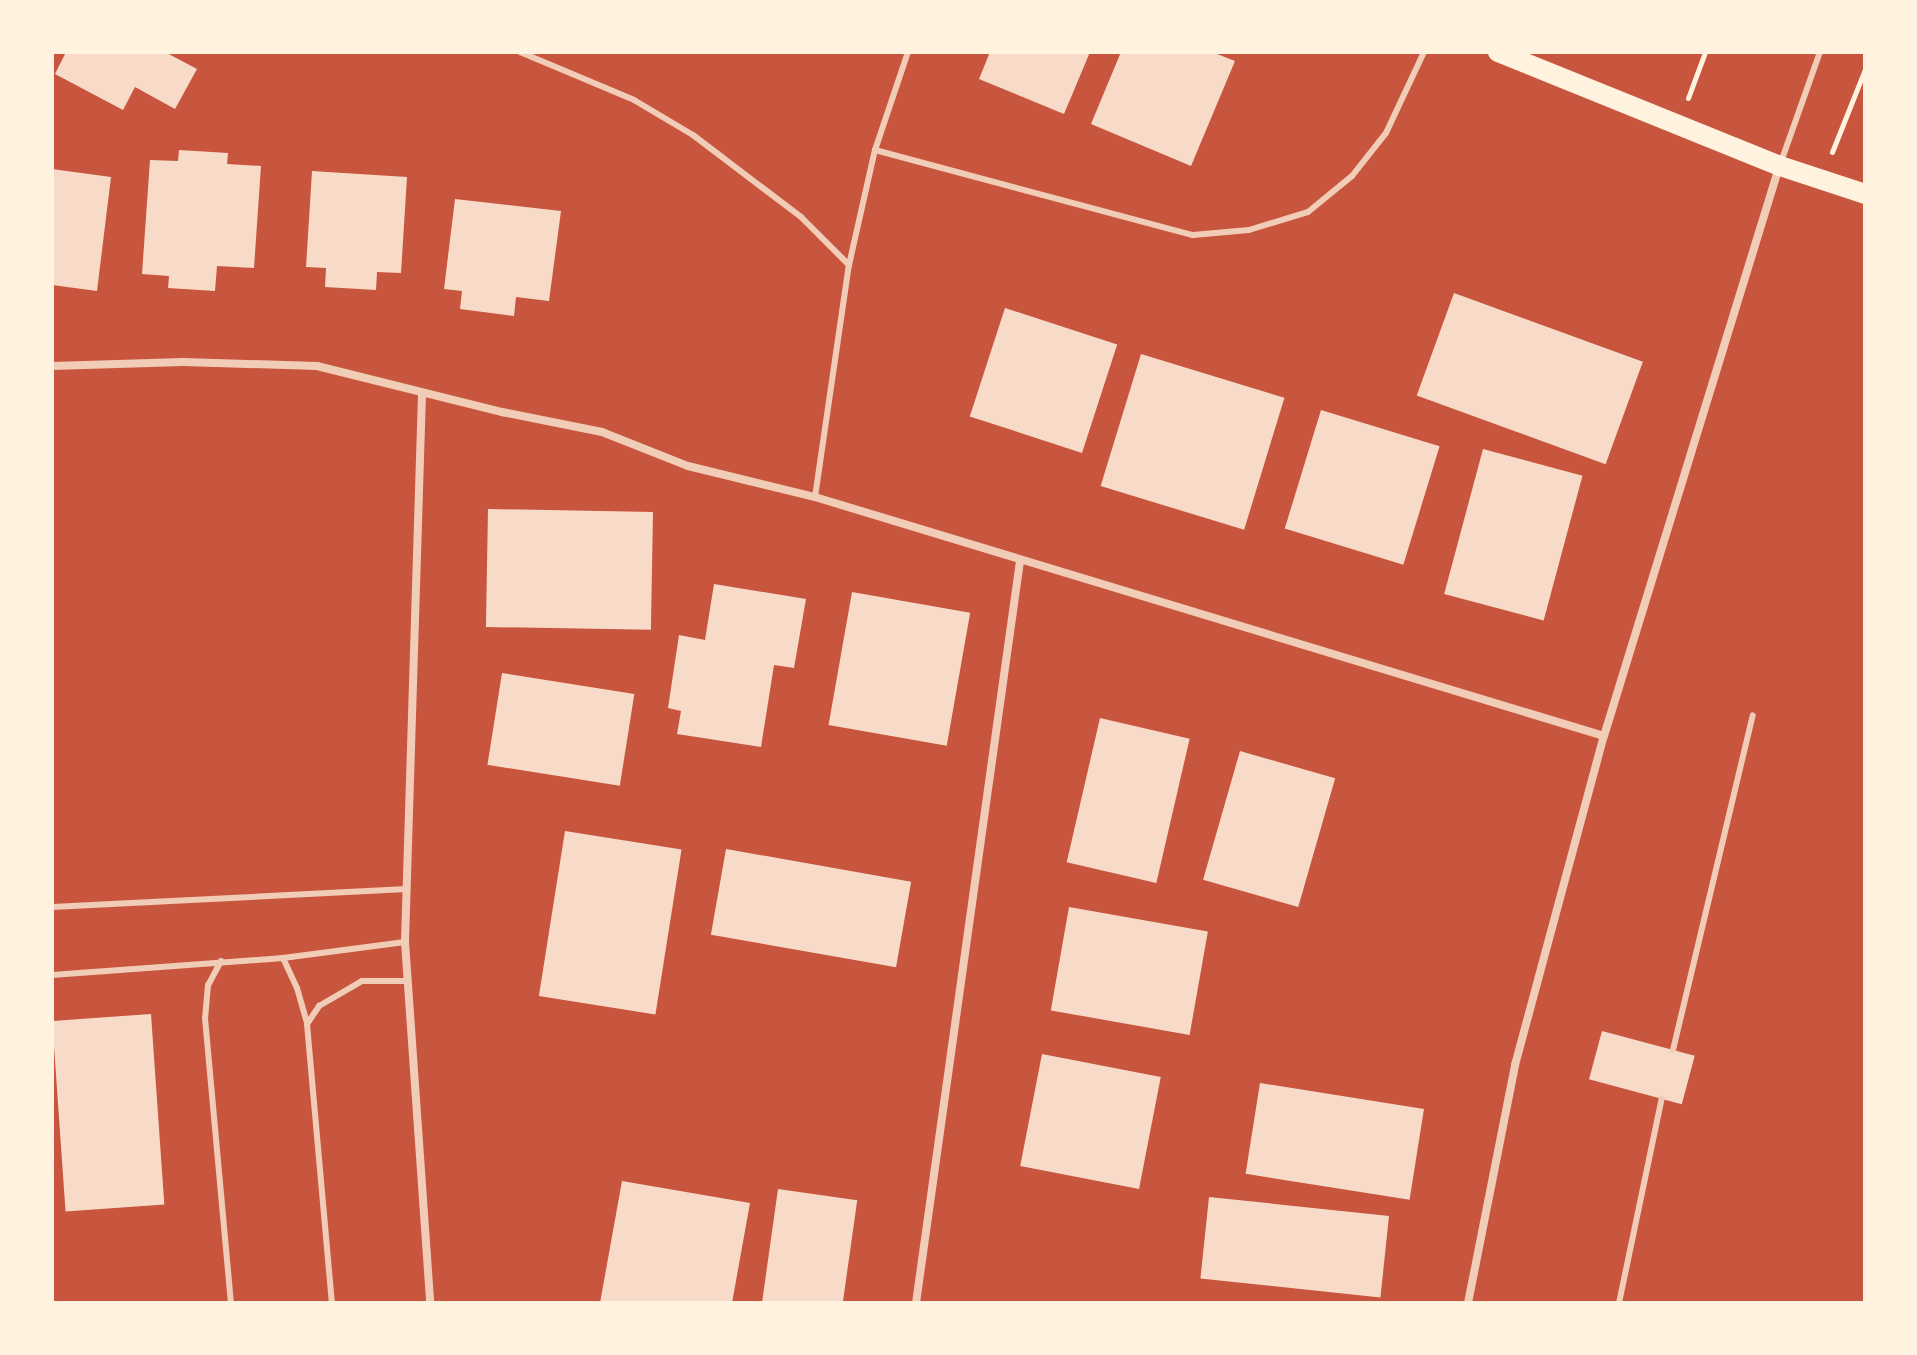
<!DOCTYPE html>
<html>
<head>
<meta charset="utf-8">
<style>
	body { margin:0 }
	#map { position:relative; width:1917px; height:1355px; overflow:hidden; background:#c8553d; font-family:Rubik,sans-serif }
	div>[style] { position:absolute }
	.building>* { inset:0; background:#f7dbc8; transform-origin:0 0 }
	.path>* { height:5px; margin:-2.5px; padding:0 2.5px; transform-origin:2.5px; border-radius:2.5px; background:#fff3e0 }
	.service>* { height:6px; margin:-3px; padding:0 3px; transform-origin:3px; border-radius:3px; background:#f1ccb7 }
	.minor>* { height:8px; margin:-4px; padding:0 4px; transform-origin:4px; border-radius:4px; background:#f1ccb7 }
	.primary>* { height:20px; margin:-10px; padding:0 10px; transform-origin:10px; border-radius:10px; background:#fff3e0 }
	span { translate:-50% -50%; white-space:nowrap; text-align:center; line-height:1.15; -webkit-text-stroke:8px #fff3e0; paint-order:stroke }
	.frame { position:absolute; inset:0; border:54px solid #fff3e0; pointer-events:none }
</style>
</head>
<body>
<div id="map">
	<div class="building">
		<div style="clip-path:polygon(66px 52px,165px 52px,197px 69px,175px 109px,135px 87px,123px 110px,55px 74px)"></div>
		<div style="clip-path:polygon(990px 52px,1090px 52px,1064px 114px,979px 79px)"></div>
		<div style="clip-path:polygon(1121px 52px,1212px 52px,1235px 61px,1191px 166px,1091px 124px)"></div>
		<div style="clip-path:polygon(179px 150px,228px 153px,227px 164px,261px 166px,254px 268px,217px 266px,215px 291px,168px 288px,169px 276px,142px 274px,150px 160px,178px 161px)"></div>
		<div style="clip-path:polygon(52px 169px,111px 177px,97px 291px,52px 285px)"></div>
		<div style="clip-path:polygon(312px 171px,407px 177px,401px 273px,377px 272px,376px 290px,325px 287px,326px 268px,306px 267px)"></div>
		<div style="clip-path:polygon(455px 199px,561px 211px,549px 301px,516px 297px,514px 316px,460px 309px,462px 291px,444px 289px)"></div>
		<div style="left:1454px;top:293px;width:201px;height:109px;rotate:20deg"></div>
		<div style="left:1005px;top:308px;width:118px;height:114px;rotate:18deg"></div>
		<div style="left:1141px;top:354px;width:150px;height:138px;rotate:17deg"></div>
		<div style="left:1321px;top:410px;width:124px;height:124px;rotate:17deg"></div>
		<div style="left:1483px;top:449px;width:103px;height:150px;rotate:15deg"></div>
		<div style="left:488px;top:509px;width:165px;height:118px;rotate:1deg"></div>
		<div style="clip-path:polygon(714px 584px,806px 599px,794px 668px,774px 665px,761px 747px,677px 734px,681px 711px,668px 708px,679px 635px,705px 640px)"></div>
		<div style="left:852px;top:592px;width:120px;height:135px;rotate:10deg"></div>
		<div style="left:502px;top:673px;width:134px;height:93px;rotate:9deg"></div>
		<div style="left:1100px;top:718px;width:92px;height:148px;rotate:13deg"></div>
		<div style="left:1240px;top:751px;width:99px;height:134px;rotate:16deg"></div>
		<div style="left:565px;top:831px;width:118px;height:167px;rotate:9deg"></div>
		<div style="left:726px;top:849px;width:188px;height:87px;rotate:10deg"></div>
		<div style="left:1069px;top:907px;width:141px;height:105px;rotate:10deg"></div>
		<div style="left:151px;top:1014px;width:191px;height:99px;rotate:86deg"></div>
		<div style="left:1602px;top:1031px;width:96px;height:50px;rotate:15deg"></div>
		<div style="left:1042px;top:1054px;width:121px;height:114px;rotate:11deg"></div>
		<div style="left:1260px;top:1083px;width:166px;height:92px;rotate:9deg"></div>
		<div style="clip-path:polygon(622px 1181px,750px 1203px,732px 1303px,600px 1303px)"></div>
		<div style="left:778px;top:1189px;width:80px;height:115px;rotate:8deg"></div>
		<div style="left:1209px;top:1197px;width:181px;height:82px;rotate:6deg"></div>
	</div>
	<div class="path">
		<div style="left:1688px;top:98px;width:49px;rotate:-69.7deg"></div>
		<div style="left:1832px;top:152px;width:89px;rotate:-68.3deg"></div>
	</div>
	<div class="service">
		<div style="left:520px;top:52px;width:124px;rotate:22.8deg"></div>
		<div style="left:634px;top:100px;width:69px;rotate:30.7deg"></div>
		<div style="left:693px;top:135px;width:136px;rotate:37.2deg"></div>
		<div style="left:801px;top:217px;width:68px;rotate:45deg"></div>
		<div style="left:875px;top:150px;width:329px;rotate:15deg"></div>
		<div style="left:1193px;top:235px;width:56px;rotate:-5.1deg"></div>
		<div style="left:1249px;top:230px;width:62px;rotate:-17deg"></div>
		<div style="left:1308px;top:212px;width:57px;rotate:-39.3deg"></div>
		<div style="left:1352px;top:176px;width:55px;rotate:-51.7deg"></div>
		<div style="left:1386px;top:133px;width:89px;rotate:-64.9deg"></div>
		<div style="left:1781px;top:162px;width:117px;rotate:-70.5deg"></div>
		<div style="left:815px;top:497px;width:234px;rotate:-81.7deg"></div>
		<div style="left:849px;top:265px;width:118px;rotate:-77.3deg"></div>
		<div style="left:875px;top:150px;width:103px;rotate:-71.4deg"></div>
		<div style="left:52px;top:907px;width:355px;rotate:-2.9deg"></div>
		<div style="left:283px;top:958px;width:33px;rotate:65deg"></div>
		<div style="left:297px;top:988px;width:37px;rotate:74deg"></div>
		<div style="left:307px;top:1024px;width:280px;rotate:84.9deg"></div>
		<div style="left:221px;top:961px;width:27px;rotate:118deg"></div>
		<div style="left:208px;top:985px;width:33px;rotate:95deg"></div>
		<div style="left:205px;top:1018px;width:286px;rotate:84.8deg"></div>
		<div style="left:52px;top:975px;width:232px;rotate:-4.2deg"></div>
		<div style="left:283px;top:958px;width:123px;rotate:-7.5deg"></div>
		<div style="left:307px;top:1024px;width:22px;rotate:-56deg"></div>
		<div style="left:319px;top:1006px;width:50px;rotate:-30.2deg"></div>
		<div style="left:362px;top:981px;width:44px"></div>
		<div style="left:1673px;top:1050px;width:344px;rotate:-76.6deg"></div>
		<div style="left:1619px;top:1303px;width:209px;rotate:-78.2deg"></div>
	</div>
	<div class="minor">
		<div style="left:52px;top:366px;width:131px;rotate:-1.7deg"></div>
		<div style="left:183px;top:362px;width:134px;rotate:1.7deg"></div>
		<div style="left:317px;top:366px;width:191px;rotate:14deg"></div>
		<div style="left:502px;top:412px;width:102px;rotate:11.3deg"></div>
		<div style="left:602px;top:432px;width:92px;rotate:21.6deg"></div>
		<div style="left:688px;top:466px;width:131px;rotate:13.7deg"></div>
		<div style="left:815px;top:497px;width:824px;rotate:16.85deg"></div>
		<div style="left:422px;top:394px;width:548px;rotate:91.78deg"></div>
		<div style="left:405px;top:942px;width:362px;rotate:86deg"></div>
		<div style="left:916px;top:1303px;width:749px;rotate:-82.02deg"></div>
		<div style="left:1468px;top:1303px;width:243px;rotate:-78.8deg"></div>
		<div style="left:1515px;top:1065px;width:341px;rotate:-74.9deg"></div>
		<div style="left:1604px;top:736px;width:595px;rotate:-72.9deg"></div>
	</div>
	<div class="primary">
		<div style="left:1498px;top:52px;width:304px;rotate:22deg"></div>
		<div style="left:1780px;top:166px;width:89px;rotate:18.2deg"></div>
	</div>
	<div class="frame"></div>
</div>
</body>
</html>
